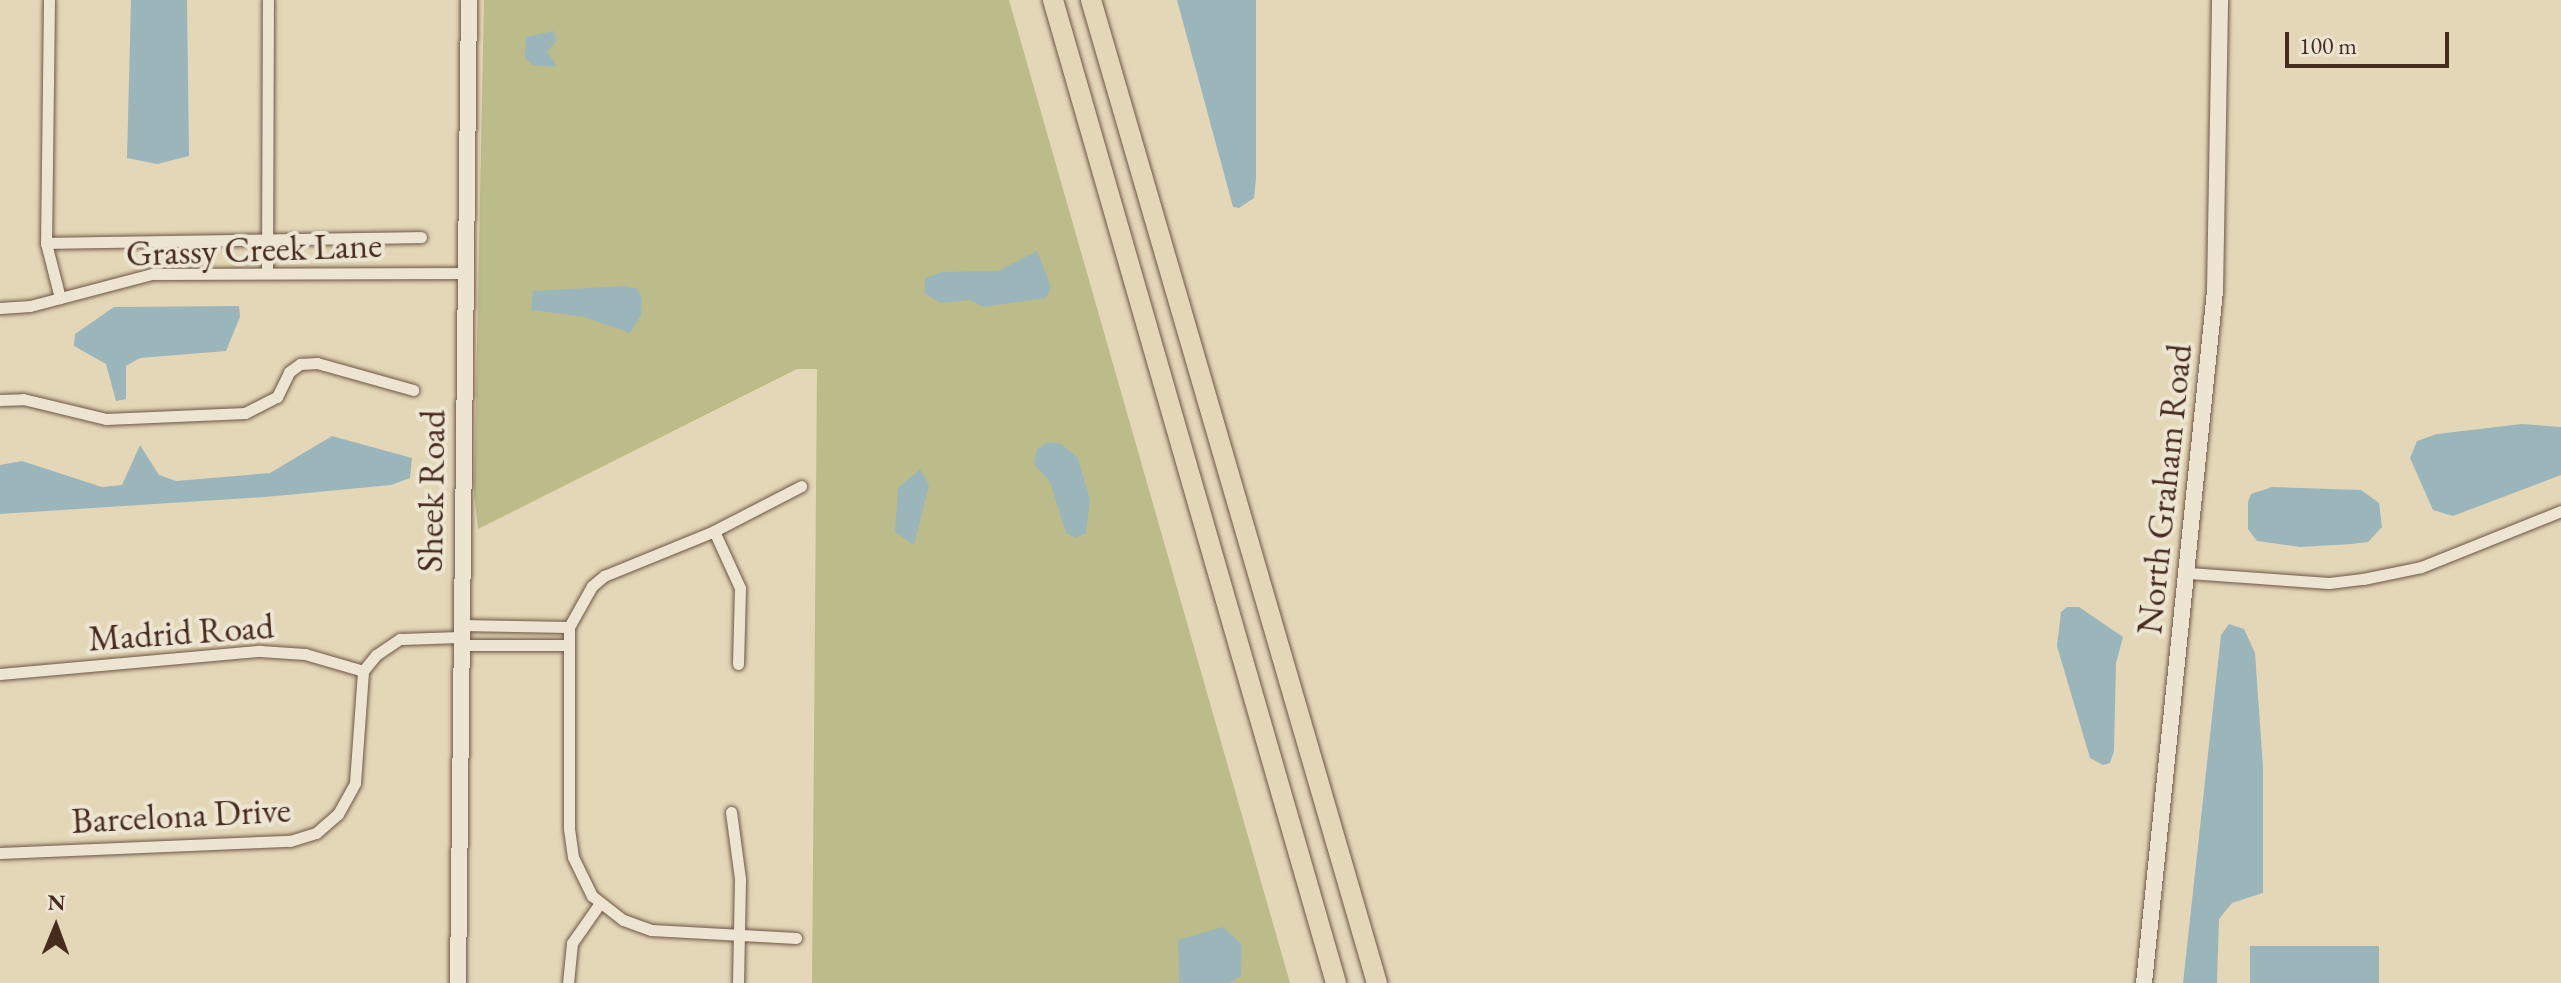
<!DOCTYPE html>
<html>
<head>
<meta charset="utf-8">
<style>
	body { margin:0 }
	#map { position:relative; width:2561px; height:983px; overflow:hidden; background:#e4d7b8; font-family:"EB Garamond",serif }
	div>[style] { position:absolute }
	.green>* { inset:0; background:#bbbc8a }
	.water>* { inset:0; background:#9bb6ba; transform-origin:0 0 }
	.roads { filter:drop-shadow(0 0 2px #6e5645) drop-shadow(0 0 2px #6e5645) }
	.street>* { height:11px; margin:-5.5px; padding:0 5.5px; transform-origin:5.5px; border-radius:5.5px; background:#ede5d1 }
	.secondary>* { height:16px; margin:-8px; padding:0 8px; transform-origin:8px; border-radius:8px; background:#ede5d1 }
	.highway>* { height:20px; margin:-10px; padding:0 10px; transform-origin:10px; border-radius:10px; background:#e4d7b8 }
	span { translate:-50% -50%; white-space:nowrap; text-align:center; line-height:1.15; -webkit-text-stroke:8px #ede5d1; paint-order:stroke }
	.street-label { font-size:36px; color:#462b1f }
	.north { position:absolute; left:16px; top:887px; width:80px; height:80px; -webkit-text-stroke:6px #ede5d1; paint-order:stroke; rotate:1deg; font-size:22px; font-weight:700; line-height:32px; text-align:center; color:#462b1f }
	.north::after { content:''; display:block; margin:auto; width:28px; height:36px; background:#462b1f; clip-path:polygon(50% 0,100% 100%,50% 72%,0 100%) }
	.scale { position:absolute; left:2285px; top:32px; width:164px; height:36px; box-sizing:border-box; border:4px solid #462b1f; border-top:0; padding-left:10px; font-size:24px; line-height:28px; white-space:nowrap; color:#462b1f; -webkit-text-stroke:6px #ede5d1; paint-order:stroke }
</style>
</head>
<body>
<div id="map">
	<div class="green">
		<div style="clip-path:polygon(484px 0,1009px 0,1290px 983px,812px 983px,817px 369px,797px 369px,478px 529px,474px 494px)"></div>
	</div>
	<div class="water">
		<div style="clip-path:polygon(131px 0,187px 0,189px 156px,157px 164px,127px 158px)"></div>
		<div style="clip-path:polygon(1177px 0,1256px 0,1256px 178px,1254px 198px,1239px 208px,1233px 207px)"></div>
		<div style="clip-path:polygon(554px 31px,556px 42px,547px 51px,557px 67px,532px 65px,525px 57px,526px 37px)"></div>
		<div style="clip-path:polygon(1037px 251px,1051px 287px,1046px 298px,984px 307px,970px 300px,941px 303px,925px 294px,925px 278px,942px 272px,998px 271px)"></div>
		<div style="clip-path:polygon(626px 286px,638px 289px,642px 299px,641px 315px,630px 333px,585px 317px,531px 310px,533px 291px)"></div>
		<div style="clip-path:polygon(239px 306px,240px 317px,226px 351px,140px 358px,126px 366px,126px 399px,116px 401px,106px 364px,74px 346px,75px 334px,114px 307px)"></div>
		<div style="clip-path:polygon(2522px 424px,2561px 427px,2561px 475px,2453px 516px,2433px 510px,2410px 458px,2417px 441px,2437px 434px)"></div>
		<div style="clip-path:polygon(332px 436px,412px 458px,410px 478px,391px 485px,265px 497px,0 514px,0 465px,22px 461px,102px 487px,122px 485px,140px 445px,159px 475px,176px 481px,270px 473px)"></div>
		<div style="clip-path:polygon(1048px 442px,1061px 444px,1078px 458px,1090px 500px,1086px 533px,1076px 538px,1066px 533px,1050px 482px,1034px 464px,1037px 449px)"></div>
		<div style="clip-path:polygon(920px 469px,929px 485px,914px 545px,895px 532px,898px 488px)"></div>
		<div style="clip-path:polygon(2272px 487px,2361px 490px,2379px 503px,2382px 527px,2368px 542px,2352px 544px,2300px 547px,2257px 541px,2248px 529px,2248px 502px,2251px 494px)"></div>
		<div style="clip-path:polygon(2067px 607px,2079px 607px,2123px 637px,2116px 663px,2114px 751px,2110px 763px,2103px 765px,2090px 758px,2057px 646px,2061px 612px)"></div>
		<div style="clip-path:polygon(2229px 624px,2244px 629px,2255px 653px,2263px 767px,2263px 893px,2232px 903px,2219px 919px,2217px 983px,2183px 983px,2221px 635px)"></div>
		<div style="clip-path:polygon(1223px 927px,1242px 945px,1241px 976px,1229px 983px,1179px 983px,1178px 940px)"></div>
		<div style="left:2250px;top:946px;width:129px;height:37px"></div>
	</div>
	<div class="roads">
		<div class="street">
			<div style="left:49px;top:0;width:243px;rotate:90.7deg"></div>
			<div style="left:46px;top:243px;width:57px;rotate:75.7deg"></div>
			<div style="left:46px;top:243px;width:375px;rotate:-0.9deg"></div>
			<div style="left:267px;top:271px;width:271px;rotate:-89.8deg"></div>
			<div style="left:0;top:308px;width:30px;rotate:-4deg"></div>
			<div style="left:30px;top:306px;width:126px;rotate:-14.7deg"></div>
			<div style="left:152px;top:274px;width:313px;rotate:-0.2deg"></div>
			<div style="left:0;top:400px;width:23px;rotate:-2deg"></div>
			<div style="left:23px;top:399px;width:85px;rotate:13.5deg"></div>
			<div style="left:106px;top:419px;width:139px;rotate:-2.5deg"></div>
			<div style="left:245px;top:413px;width:36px;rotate:-27deg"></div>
			<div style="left:277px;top:397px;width:28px;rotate:-64deg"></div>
			<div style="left:289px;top:372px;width:14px;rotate:-36deg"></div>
			<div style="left:300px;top:364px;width:17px;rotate:-3deg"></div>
			<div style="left:317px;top:363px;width:100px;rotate:15.7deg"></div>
			<div style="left:714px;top:531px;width:63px;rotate:65.5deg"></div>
			<div style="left:740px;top:588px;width:76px;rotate:91.5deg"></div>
			<div style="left:2189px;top:573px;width:140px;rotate:4.1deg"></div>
			<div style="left:2329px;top:583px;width:34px;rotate:-7deg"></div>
			<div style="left:2363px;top:579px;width:59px;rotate:-11.7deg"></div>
			<div style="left:2421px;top:567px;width:151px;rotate:-21.8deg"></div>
			<div style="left:461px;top:625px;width:108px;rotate:1.1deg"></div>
			<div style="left:461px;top:645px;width:108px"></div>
			<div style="left:0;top:674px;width:261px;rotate:-5.1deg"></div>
			<div style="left:260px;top:651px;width:45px;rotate:3.8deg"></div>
			<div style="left:305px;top:654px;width:60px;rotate:16.3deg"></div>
			<div style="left:731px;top:812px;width:68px;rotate:82.3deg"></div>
			<div style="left:740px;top:879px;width:104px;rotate:91.1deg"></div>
			<div style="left:0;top:853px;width:290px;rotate:-2.4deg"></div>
			<div style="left:290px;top:841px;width:27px;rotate:-17deg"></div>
			<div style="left:316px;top:833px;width:29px;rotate:-41deg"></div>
			<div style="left:338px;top:814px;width:35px;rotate:-61deg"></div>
			<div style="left:355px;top:783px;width:112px;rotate:-85.9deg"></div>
			<div style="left:363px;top:671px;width:21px;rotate:-51deg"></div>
			<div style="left:376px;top:655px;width:29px;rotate:-34deg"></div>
			<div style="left:400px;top:639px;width:61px;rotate:-1.9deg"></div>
			<div style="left:796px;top:938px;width:145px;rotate:-176.8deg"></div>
			<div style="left:651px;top:930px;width:30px;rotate:-160deg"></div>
			<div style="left:623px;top:920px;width:39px;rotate:-142deg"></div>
			<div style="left:592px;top:896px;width:43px;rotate:-116deg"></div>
			<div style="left:573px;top:857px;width:29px;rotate:-98deg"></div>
			<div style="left:569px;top:828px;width:201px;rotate:-90deg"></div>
			<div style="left:569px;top:627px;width:47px;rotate:-60.7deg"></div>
			<div style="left:592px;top:586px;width:16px;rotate:-40deg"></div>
			<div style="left:604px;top:576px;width:119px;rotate:-22.2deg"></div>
			<div style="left:714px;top:531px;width:98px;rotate:-27.3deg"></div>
			<div style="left:568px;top:983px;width:40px;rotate:-84.3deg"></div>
			<div style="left:572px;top:943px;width:49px;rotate:-55deg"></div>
		</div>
		<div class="secondary">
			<div style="left:458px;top:983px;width:983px;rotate:-89.36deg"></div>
			<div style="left:2144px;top:983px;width:696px;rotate:-84.14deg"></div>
			<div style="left:2215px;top:291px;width:291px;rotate:-89deg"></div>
		</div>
		<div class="highway">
			<div style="left:1053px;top:0;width:1023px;rotate:73.94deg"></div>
			<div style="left:1091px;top:0;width:1024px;rotate:73.78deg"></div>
		</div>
	</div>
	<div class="street-label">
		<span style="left:254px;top:249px;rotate:-2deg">Grassy Creek Lane</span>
		<span style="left:2164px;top:489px;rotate:-84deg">North Graham Road</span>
		<span style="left:431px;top:491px;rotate:-89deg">Sheek Road</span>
		<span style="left:181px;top:632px;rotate:-4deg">Madrid Road</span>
		<span style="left:181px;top:815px;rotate:-3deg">Barcelona Drive</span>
	</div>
	<div class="north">N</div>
	<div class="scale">100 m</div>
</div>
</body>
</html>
